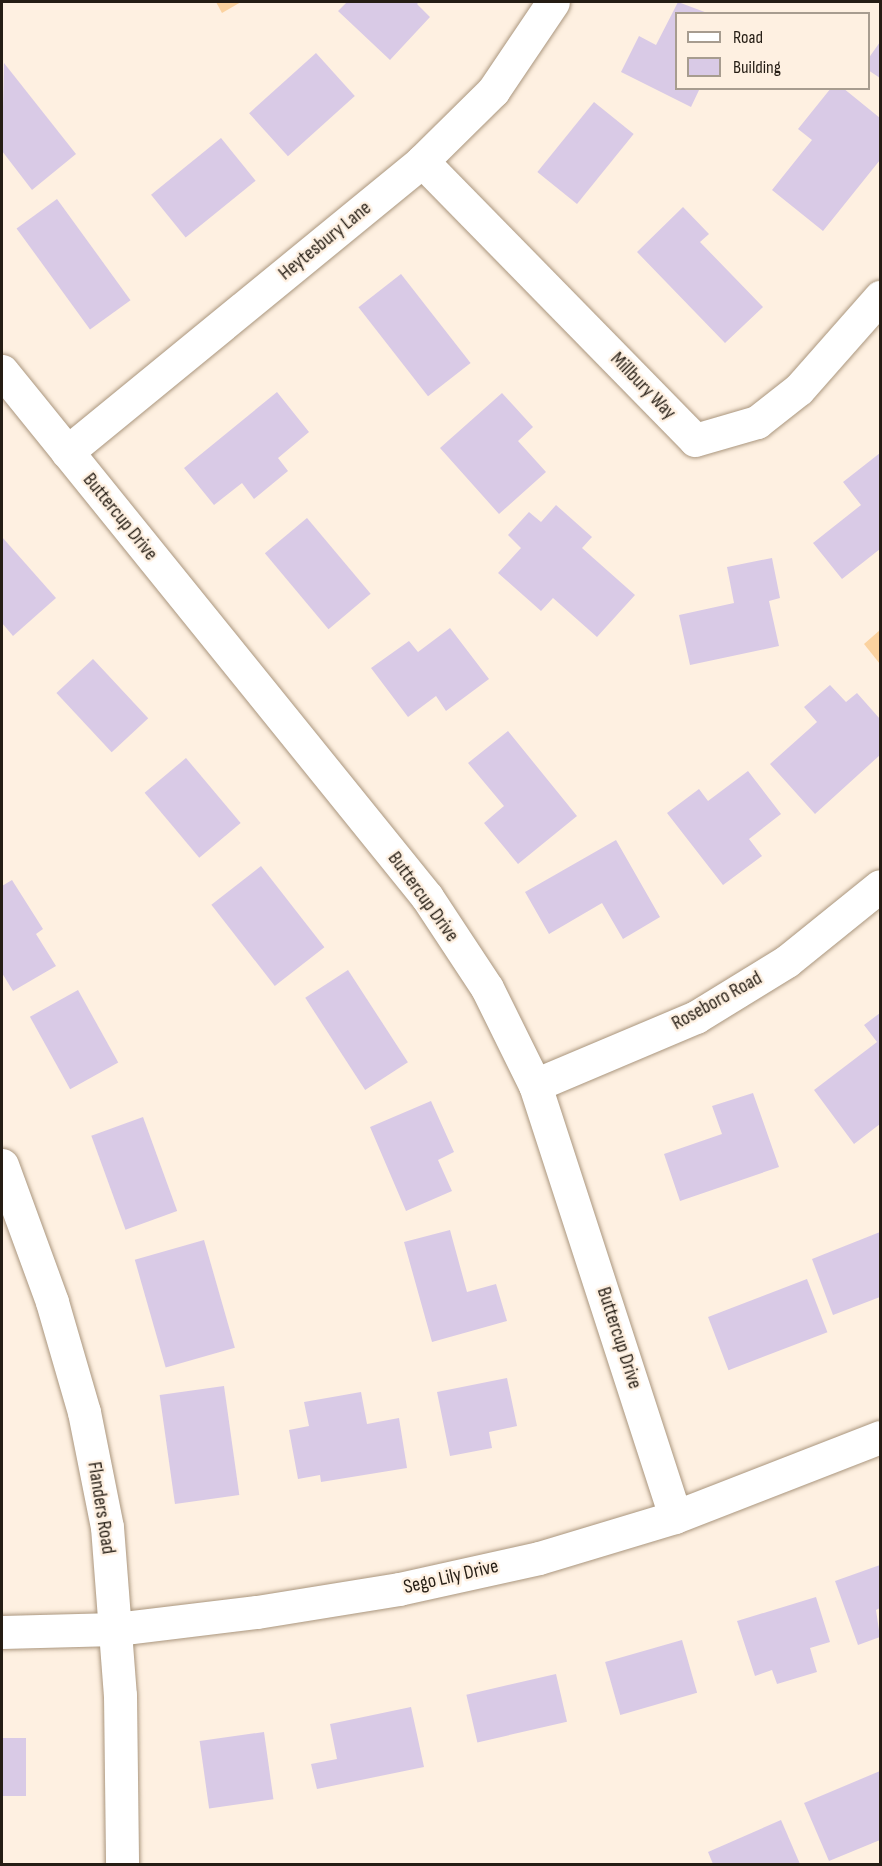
<!DOCTYPE html>
<html>
<head>
<meta charset="utf-8">
<style>
	body { margin:0 }
	#map { position:relative; width:882px; height:1866px; overflow:hidden; background:#fef0e1; font-family:"Sofia Sans Condensed",sans-serif }
	div>[style] { position:absolute }
	.water>* { inset:0; background:#fbd29f }
	.building>* { inset:0; background:#d9cae6; transform-origin:0 0 }
	.roads { filter:drop-shadow(0 0 2px #aa967e) drop-shadow(0 0 2px #aa967e) }
	.street>* { height:33px; margin:-16.5px; padding:0 16.5px; transform-origin:16.5px; border-radius:16.5px; background:#fff }
	.secondary>* { height:33px; margin:-16.5px; padding:0 16.5px; transform-origin:16.5px; border-radius:16.5px; background:#fff }
	span { translate:-50% -50%; white-space:nowrap; text-align:center; line-height:1.15; -webkit-text-stroke:5px #fef0e1; paint-order:stroke }
	.street-label { font-size:20px; color:#251d14 }
	.frame { position:absolute; inset:0; border:3px solid #251d14; pointer-events:none }
	.legend { position:absolute; left:675px; top:12px; width:195px; height:78px; box-sizing:border-box; background:#fef0e1; border:2px solid #a79c8f; margin:0; padding:8px 10px; list-style:none; font-size:18px; color:#251d14 }
	.legend li { display:flex; align-items:center; gap:12px; height:30px }
	.legend b { width:30px; border:2px solid #a79c8f }
</style>
</head>
<body>
<div id="map">
	<div class="water">
		<div style="clip-path:polygon(216px 2px,241px 2px,222px 13px)"></div>
		<div style="clip-path:polygon(880px 630px,880px 664px,864px 644px)"></div>
	</div>
	<div class="building">
		<div style="clip-path:polygon(347px 2px,419px 2px,417px 4px,430px 17px,390px 60px,338px 11px)"></div>
		<div style="clip-path:polygon(678px 2px,710px 14px,676px 14px,676px 88px,700px 88px,691px 107px,621px 72px,639px 36px,656px 45px)"></div>
		<div style="clip-path:polygon(880px 42px,880px 78px,868px 70px,868px 59px)"></div>
		<div style="left:316px;top:53px;width:58px;height:90px;rotate:48deg"></div>
		<div style="clip-path:polygon(4px 63px,76px 154px,32px 190px,2px 151px)"></div>
		<div style="clip-path:polygon(831px 88px,843px 88px,880px 118px,880px 160px,823px 231px,772px 190px,812px 140px,798px 129px)"></div>
		<div style="left:594px;top:102px;width:51px;height:90px;rotate:39deg"></div>
		<div style="left:221px;top:138px;width:55px;height:90px;rotate:51deg"></div>
		<div style="left:57px;top:199px;width:125px;height:50px;rotate:54deg"></div>
		<div style="clip-path:polygon(683px 207px,709px 234px,700px 242px,763px 307px,725px 343px,637px 252px)"></div>
		<div style="left:401px;top:274px;width:113px;height:54px;rotate:52deg"></div>
		<div style="clip-path:polygon(277px 392px,309px 432px,278px 458px,288px 471px,254px 499px,242px 483px,214px 505px,184px 468px)"></div>
		<div style="clip-path:polygon(502px 393px,533px 427px,518px 441px,546px 472px,499px 514px,440px 448px)"></div>
		<div style="clip-path:polygon(880px 453px,880px 549px,842px 579px,813px 543px,861px 505px,843px 482px)"></div>
		<div style="clip-path:polygon(556px 505px,592px 537px,582px 548px,635px 595px,597px 637px,553px 598px,541px 611px,498px 573px,521px 548px,508px 535px,529px 512px,541px 522px)"></div>
		<div style="left:307px;top:518px;width:99px;height:55px;rotate:50deg"></div>
		<div style="clip-path:polygon(2px 537px,56px 598px,13px 636px,2px 623px)"></div>
		<div style="clip-path:polygon(772px 558px,780px 598px,769px 601px,779px 646px,690px 665px,679px 615px,734px 603px,727px 567px)"></div>
		<div style="clip-path:polygon(450px 628px,489px 679px,446px 711px,436px 696px,408px 717px,371px 668px,409px 641px,418px 652px)"></div>
		<div style="left:93px;top:659px;width:81px;height:50px;rotate:47deg"></div>
		<div style="clip-path:polygon(830px 685px,846px 702px,857px 693px,880px 719px,880px 755px,815px 814px,770px 764px,817px 722px,804px 707px)"></div>
		<div style="clip-path:polygon(508px 731px,577px 816px,518px 864px,484px 823px,504px 806px,468px 763px)"></div>
		<div style="left:186px;top:758px;width:85px;height:54px;rotate:50deg"></div>
		<div style="clip-path:polygon(748px 771px,781px 814px,749px 839px,762px 856px,723px 885px,667px 813px,699px 789px,708px 801px)"></div>
		<div style="clip-path:polygon(616px 840px,660px 917px,623px 939px,602px 903px,549px 934px,525px 892px)"></div>
		<div style="left:261px;top:866px;width:103px;height:63px;rotate:52deg"></div>
		<div style="clip-path:polygon(12px 880px,43px 929px,36px 934px,56px 966px,13px 991px,2px 973px,2px 886px)"></div>
		<div style="left:348px;top:970px;width:110px;height:51px;rotate:57deg"></div>
		<div style="left:78px;top:990px;width:83px;height:55px;rotate:61deg"></div>
		<div style="clip-path:polygon(880px 1013px,880px 1124px,854px 1144px,814px 1090px,877px 1042px,864px 1025px)"></div>
		<div style="clip-path:polygon(753px 1093px,779px 1167px,680px 1201px,664px 1154px,722px 1134px,712px 1106px)"></div>
		<div style="clip-path:polygon(431px 1101px,454px 1152px,438px 1160px,452px 1191px,406px 1211px,370px 1127px)"></div>
		<div style="left:143px;top:1117px;width:100px;height:55px;rotate:70deg"></div>
		<div style="clip-path:polygon(450px 1230px,467px 1292px,496px 1284px,507px 1321px,432px 1342px,404px 1242px)"></div>
		<div style="clip-path:polygon(880px 1232px,880px 1297px,833px 1315px,812px 1259px)"></div>
		<div style="left:204px;top:1240px;width:112px;height:72px;rotate:74deg"></div>
		<div style="left:807px;top:1279px;width:57px;height:106px;rotate:69deg"></div>
		<div style="clip-path:polygon(507px 1378px,517px 1426px,489px 1432px,492px 1448px,450px 1456px,437px 1392px)"></div>
		<div style="left:224px;top:1386px;width:110px;height:65px;rotate:82deg"></div>
		<div style="clip-path:polygon(361px 1392px,367px 1424px,399px 1418px,407px 1468px,321px 1482px,320px 1475px,298px 1479px,289px 1430px,309px 1426px,304px 1402px)"></div>
		<div style="clip-path:polygon(880px 1565px,880px 1608px,876px 1610px,880px 1637px,858px 1645px,835px 1581px)"></div>
		<div style="clip-path:polygon(816px 1597px,830px 1642px,810px 1648px,817px 1672px,777px 1684px,772px 1670px,755px 1676px,737px 1621px)"></div>
		<div style="left:682px;top:1640px;width:55px;height:80px;rotate:74deg"></div>
		<div style="left:556px;top:1674px;width:49px;height:92px;rotate:77deg"></div>
		<div style="clip-path:polygon(411px 1707px,424px 1767px,317px 1789px,311px 1764px,337px 1759px,330px 1724px)"></div>
		<div style="left:264px;top:1732px;width:68px;height:65px;rotate:82deg"></div>
		<div style="left:2px;top:1738px;width:24px;height:58px"></div>
		<div style="clip-path:polygon(880px 1771px,880px 1840px,829px 1861px,804px 1803px)"></div>
		<div style="clip-path:polygon(781px 1820px,800px 1864px,713px 1864px,708px 1852px)"></div>
	</div>
	<div class="roads">
		<div class="street">
			<div style="left:422px;top:161px;width:390px;rotate:45.6deg"></div>
			<div style="left:695px;top:440px;width:65px;rotate:-16.2deg"></div>
			<div style="left:757px;top:422px;width:53px;rotate:-38.2deg"></div>
			<div style="left:799px;top:389px;width:123px;rotate:-48.6deg"></div>
			<div style="left:2px;top:371px;width:676px;rotate:51.06deg"></div>
			<div style="left:427px;top:897px;width:109px;rotate:56.6deg"></div>
			<div style="left:487px;top:988px;width:108px;rotate:63.7deg"></div>
			<div style="left:535px;top:1085px;width:454px;rotate:72deg"></div>
			<div style="left:67px;top:452px;width:459px;rotate:-39.3deg"></div>
			<div style="left:422px;top:161px;width:100px;rotate:-44.6deg"></div>
			<div style="left:493px;top:91px;width:107px;rotate:-56deg"></div>
			<div style="left:535px;top:1085px;width:175px;rotate:-22.9deg"></div>
			<div style="left:696px;top:1017px;width:107px;rotate:-31.6deg"></div>
			<div style="left:787px;top:961px;width:119px;rotate:-38.9deg"></div>
			<div style="left:2px;top:1165px;width:146px;rotate:69.9deg"></div>
			<div style="left:52px;top:1302px;width:115px;rotate:73.8deg"></div>
			<div style="left:84px;top:1412px;width:117px;rotate:78.7deg"></div>
			<div style="left:107px;top:1527px;width:169px;rotate:85.6deg"></div>
			<div style="left:120px;top:1695px;width:169px;rotate:89.3deg"></div>
		</div>
		<div class="secondary">
			<div style="left:2px;top:1632px;width:114px;rotate:-1.5deg"></div>
			<div style="left:116px;top:1629px;width:142px;rotate:-6.9deg"></div>
			<div style="left:257px;top:1612px;width:144px;rotate:-9.2deg"></div>
			<div style="left:399px;top:1589px;width:143px;rotate:-12.5deg"></div>
			<div style="left:539px;top:1558px;width:142px;rotate:-16.8deg"></div>
			<div style="left:675px;top:1517px;width:220px;rotate:-21.3deg"></div>
		</div>
	</div>
	<div class="street-label">
		<span style="left:325px;top:241px;rotate:-39deg">Heytesbury Lane</span>
		<span style="left:643px;top:386px;rotate:46deg">Millbury Way</span>
		<span style="left:120px;top:517px;rotate:51deg">Buttercup Drive</span>
		<span style="left:423px;top:897px;rotate:54deg">Buttercup Drive</span>
		<span style="left:717px;top:1001px;rotate:-29deg">Roseboro Road</span>
		<span style="left:619px;top:1338px;rotate:72deg">Buttercup Drive</span>
		<span style="left:101px;top:1508px;rotate:81deg">Flanders Road</span>
		<span style="left:451px;top:1577px;rotate:-13deg">Sego Lily Drive</span>
	</div>
	<div class="frame"></div>
	<ul class="legend">
	<li><b style="height:8px;background:#fff"></b>Road</li>
	<li><b style="height:16px;background:#d9cae6"></b>Building</li>
	</ul>
</div>
</body>
</html>
